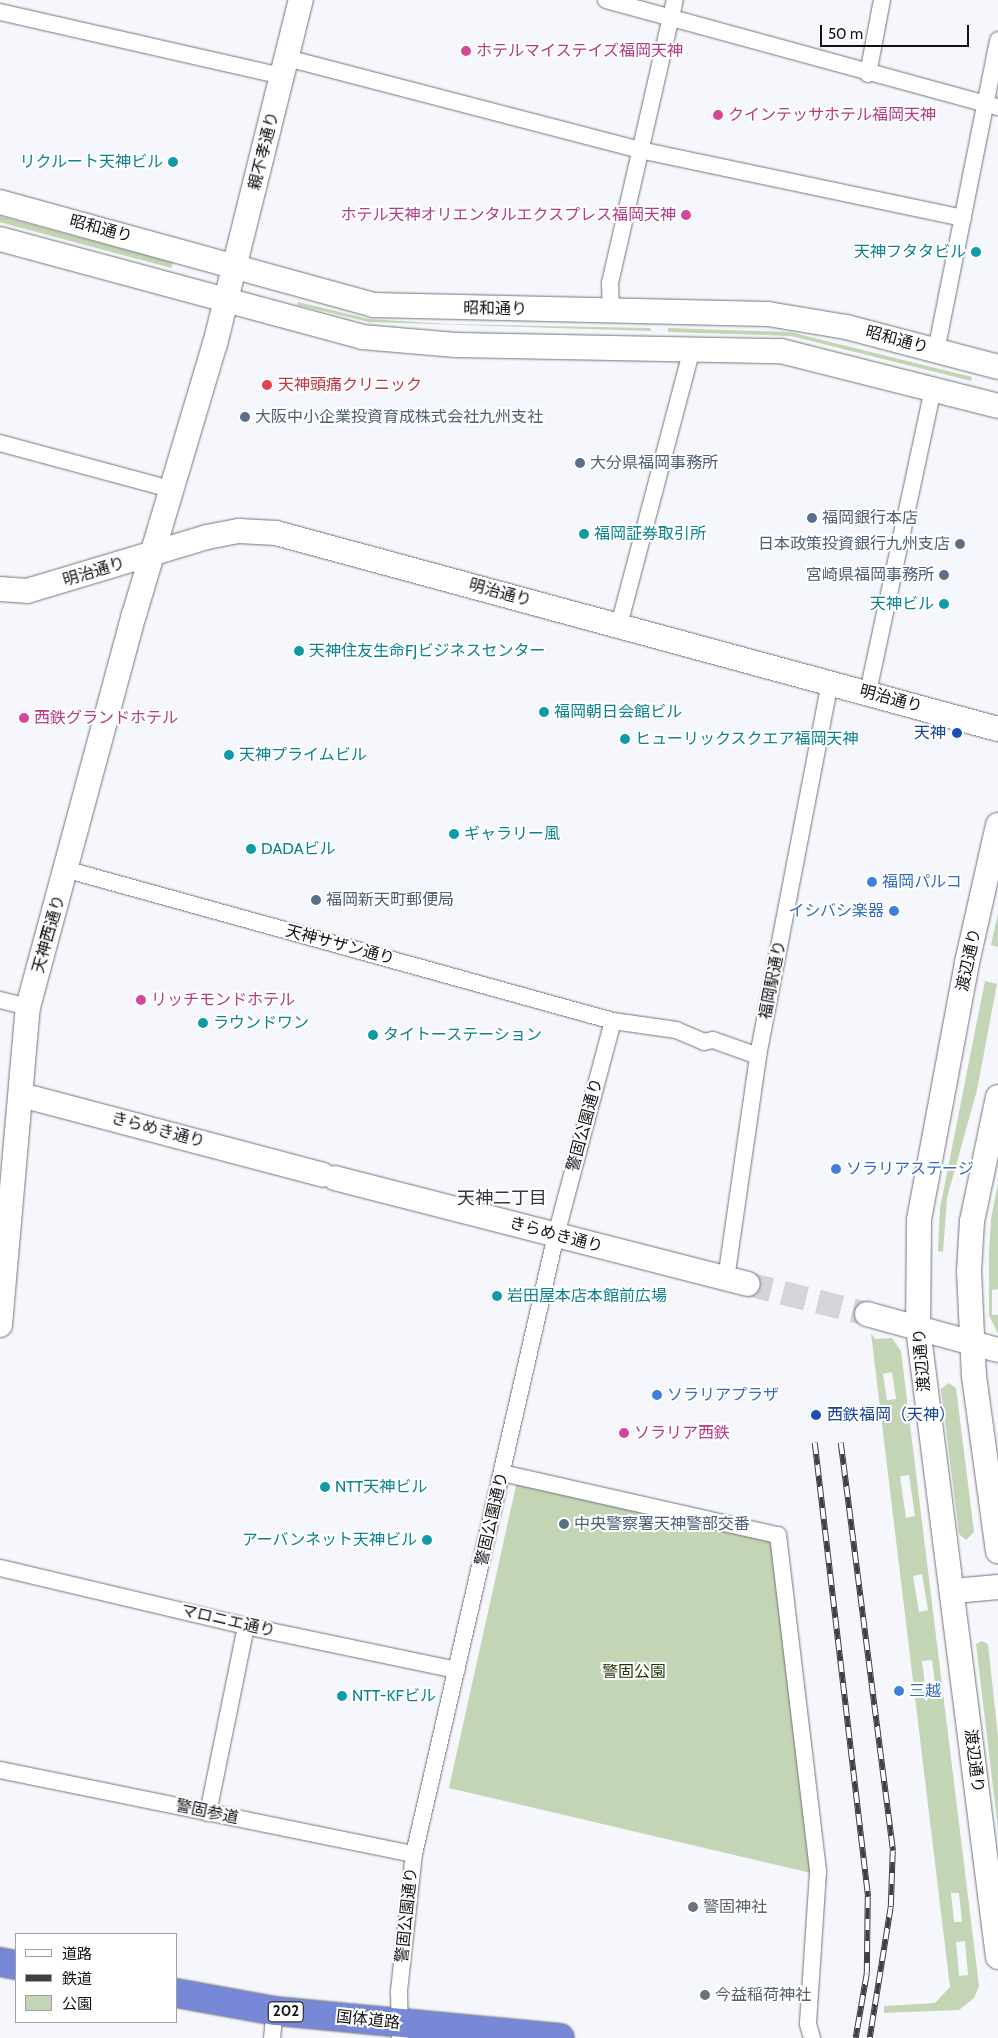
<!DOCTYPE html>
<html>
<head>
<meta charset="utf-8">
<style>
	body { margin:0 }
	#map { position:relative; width:998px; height:2038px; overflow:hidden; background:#f5f7fd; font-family:Cabin,"Noto Sans JP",sans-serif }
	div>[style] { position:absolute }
	.green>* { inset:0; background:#c3d5b4; transform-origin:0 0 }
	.secondary-tunnel>* { height:24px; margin-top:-12px; transform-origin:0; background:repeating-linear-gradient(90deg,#d3d5da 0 24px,transparent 0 36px) }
	.roads { filter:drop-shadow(0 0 1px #727479) drop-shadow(0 0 1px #727479) }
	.street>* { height:16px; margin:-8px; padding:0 8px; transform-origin:8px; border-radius:8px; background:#fff }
	.secondary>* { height:24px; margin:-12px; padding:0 12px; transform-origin:12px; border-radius:12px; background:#fff }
	.highway>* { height:28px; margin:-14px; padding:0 14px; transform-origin:14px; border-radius:14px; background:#7788d7 }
	.rail>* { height:5.5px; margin-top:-2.75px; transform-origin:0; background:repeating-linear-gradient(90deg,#fff 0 11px,#3f4043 0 22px); box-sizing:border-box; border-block:1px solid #3f4043 }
	.dots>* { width:14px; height:14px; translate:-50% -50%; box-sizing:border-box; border:2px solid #fff; border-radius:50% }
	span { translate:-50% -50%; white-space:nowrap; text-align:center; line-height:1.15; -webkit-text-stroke:4px #fff; paint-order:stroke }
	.shield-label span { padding:1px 4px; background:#fff; border:1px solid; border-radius:4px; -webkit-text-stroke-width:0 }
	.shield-label { font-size:15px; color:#111214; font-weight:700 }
	.hotel-label { font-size:16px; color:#b23c85 }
	.left { translate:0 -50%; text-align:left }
	.right { translate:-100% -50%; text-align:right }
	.street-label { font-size:16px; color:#111214 }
	.culture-label { font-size:16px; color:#0d838f }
	.health-label { font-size:16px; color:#be3a42 }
	.service-label { font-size:16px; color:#4e5e75 }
	.transit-label { font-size:16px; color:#164399 }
	.shop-label { font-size:16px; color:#366cbe }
	.park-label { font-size:16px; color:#1e3501 }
	.worship-label { font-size:16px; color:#5b616d }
	.neighbourhood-label { font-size:18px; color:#36383c }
	.legend { position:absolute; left:15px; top:1933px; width:162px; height:90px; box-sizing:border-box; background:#fff; border:1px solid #a0a0a1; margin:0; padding:6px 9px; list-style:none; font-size:15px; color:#111214 }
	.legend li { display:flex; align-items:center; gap:10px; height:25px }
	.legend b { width:25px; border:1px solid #a0a0a1 }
	.scale { position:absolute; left:820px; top:25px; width:149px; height:22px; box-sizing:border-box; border:2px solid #111214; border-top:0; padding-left:6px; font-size:15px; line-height:18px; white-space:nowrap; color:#111214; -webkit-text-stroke:4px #fff; paint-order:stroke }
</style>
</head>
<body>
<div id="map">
	<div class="green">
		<div style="left:0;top:216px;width:179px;height:6px;rotate:15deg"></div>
		<div style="clip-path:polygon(298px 302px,369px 319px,448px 324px,650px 328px,651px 331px,369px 322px,297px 305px)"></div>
		<div style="clip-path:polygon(668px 328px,790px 332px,972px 377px,971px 381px,791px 336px,668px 332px)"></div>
		<div style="clip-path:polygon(998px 913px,998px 947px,991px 945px)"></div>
		<div style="clip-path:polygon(985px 981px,997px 984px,977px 1090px,947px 1198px,943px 1252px,938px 1251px,940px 1208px)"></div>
		<div style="clip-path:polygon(998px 1183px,998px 1289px,992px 1290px,992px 1315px,998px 1315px,998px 1334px,989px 1315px,989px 1254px,991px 1219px)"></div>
		<div style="clip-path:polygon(evenodd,871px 1333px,875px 1339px,892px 1338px,901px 1351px,979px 1986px,974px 1998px,959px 2010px,884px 2013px,884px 2006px,935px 2003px,950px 1987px,871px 1333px,892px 1372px,896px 1399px,887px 1400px,883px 1374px,892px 1372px,871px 1333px,909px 1475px,915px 1516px,906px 1518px,900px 1476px,909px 1475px,871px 1333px,922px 1574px,928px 1610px,919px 1612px,913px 1576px,922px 1574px,871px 1333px,932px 1660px,936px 1692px,926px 1694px,922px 1661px,932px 1660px,871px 1333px,951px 1893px,959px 1893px,962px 1922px,954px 1922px,951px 1893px,871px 1333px,965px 1941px,968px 1975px,959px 1976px,956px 1942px,965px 1941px)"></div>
		<div style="clip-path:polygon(949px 1383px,956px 1388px,974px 1532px,966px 1540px,959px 1534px,941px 1389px)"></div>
		<div style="clip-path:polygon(517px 1481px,775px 1539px,811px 1873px,449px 1788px)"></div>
		<div style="clip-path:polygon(982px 1641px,988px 1644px,998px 1737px,998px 1829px,976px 1644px)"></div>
	</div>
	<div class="secondary-tunnel">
		<div style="left:748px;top:1284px;width:123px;rotate:14.1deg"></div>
	</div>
	<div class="roads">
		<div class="street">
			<div style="left:606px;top:0;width:406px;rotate:15.3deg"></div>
			<div style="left:0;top:12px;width:289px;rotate:12.8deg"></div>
			<div style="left:287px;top:58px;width:365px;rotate:14.6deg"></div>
			<div style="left:640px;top:150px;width:330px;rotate:11.9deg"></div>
			<div style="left:868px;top:74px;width:75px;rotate:-79.3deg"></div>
			<div style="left:611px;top:312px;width:29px;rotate:-92deg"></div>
			<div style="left:610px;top:283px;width:290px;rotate:-77.1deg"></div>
			<div style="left:936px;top:351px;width:317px;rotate:-78.7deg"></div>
			<div style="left:0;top:443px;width:176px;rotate:15.1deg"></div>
			<div style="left:619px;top:625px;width:285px;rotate:-75.2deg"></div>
			<div style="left:868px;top:692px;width:311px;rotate:-77.9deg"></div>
			<div style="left:68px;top:870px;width:566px;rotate:15.49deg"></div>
			<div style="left:613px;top:1021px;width:64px;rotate:8.1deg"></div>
			<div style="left:676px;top:1030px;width:30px;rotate:23deg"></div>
			<div style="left:704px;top:1042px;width:9px;rotate:-13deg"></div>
			<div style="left:713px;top:1040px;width:48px;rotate:19.6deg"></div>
			<div style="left:0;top:1000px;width:29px;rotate:14deg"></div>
			<div style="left:726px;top:1279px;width:225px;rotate:-81.8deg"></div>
			<div style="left:758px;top:1056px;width:380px;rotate:-79.1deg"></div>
			<div style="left:502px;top:1473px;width:283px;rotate:12.7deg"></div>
			<div style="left:778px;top:1535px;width:339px;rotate:83.2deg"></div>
			<div style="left:818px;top:1872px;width:152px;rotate:93.8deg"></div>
			<div style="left:808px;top:2024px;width:15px;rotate:74deg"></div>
			<div style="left:0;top:1568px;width:253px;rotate:13.3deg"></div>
			<div style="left:246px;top:1626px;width:215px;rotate:11.8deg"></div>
			<div style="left:0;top:1770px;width:422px;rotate:11.5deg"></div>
			<div style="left:208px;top:1813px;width:191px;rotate:-78.5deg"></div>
			<div style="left:272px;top:2038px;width:27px;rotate:-84deg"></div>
			<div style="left:400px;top:2038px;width:47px;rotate:-91.2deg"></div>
			<div style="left:399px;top:1991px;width:138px;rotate:-83.8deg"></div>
			<div style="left:414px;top:1854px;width:635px;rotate:-77.08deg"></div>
			<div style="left:556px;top:1235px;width:221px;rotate:-75.1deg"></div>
		</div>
		<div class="secondary">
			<div style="left:0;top:202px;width:387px;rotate:15.4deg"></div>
			<div style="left:373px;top:305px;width:395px;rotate:1.3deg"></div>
			<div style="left:768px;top:314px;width:79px;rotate:9.5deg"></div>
			<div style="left:846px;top:327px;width:157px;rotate:14.7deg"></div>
			<div style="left:0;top:239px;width:375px;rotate:15.1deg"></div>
			<div style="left:362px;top:337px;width:94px;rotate:4.9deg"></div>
			<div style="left:456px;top:345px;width:325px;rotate:1.1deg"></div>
			<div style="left:781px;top:351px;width:224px;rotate:14.2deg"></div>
			<div style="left:0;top:589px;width:27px;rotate:4deg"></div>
			<div style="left:27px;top:591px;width:188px;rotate:-16.7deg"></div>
			<div style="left:207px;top:537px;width:33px;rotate:-11deg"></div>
			<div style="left:239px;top:531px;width:37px;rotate:3deg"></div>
			<div style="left:276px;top:533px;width:748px;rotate:15.19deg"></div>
			<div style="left:998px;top:825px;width:141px;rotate:102.7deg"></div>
			<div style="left:967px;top:963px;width:261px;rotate:100.6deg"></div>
			<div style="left:919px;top:1220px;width:108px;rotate:90.5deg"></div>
			<div style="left:918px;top:1328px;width:634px;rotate:82.75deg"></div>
			<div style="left:21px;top:1095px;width:312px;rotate:14.8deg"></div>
			<div style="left:998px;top:1097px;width:127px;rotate:101.8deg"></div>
			<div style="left:972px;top:1221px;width:50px;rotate:93.4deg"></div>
			<div style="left:969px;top:1271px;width:105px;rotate:87.3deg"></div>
			<div style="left:974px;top:1376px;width:177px;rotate:82.2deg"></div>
			<div style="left:335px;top:1178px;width:426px;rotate:14.4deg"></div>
			<div style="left:867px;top:1314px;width:136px;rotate:15.4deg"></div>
			<div style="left:0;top:1325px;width:319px;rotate:-85deg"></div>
			<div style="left:28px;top:1007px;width:406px;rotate:-74.9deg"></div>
			<div style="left:134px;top:615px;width:283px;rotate:-73.4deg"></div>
			<div style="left:215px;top:344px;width:355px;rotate:-76deg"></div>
			<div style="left:954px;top:1591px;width:44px;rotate:-5.2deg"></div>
		</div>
		<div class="highway">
			<div style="left:0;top:1962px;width:16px;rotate:11deg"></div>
			<div style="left:176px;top:1993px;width:101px;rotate:10.3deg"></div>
			<div style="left:275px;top:2011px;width:286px;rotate:5.4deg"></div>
		</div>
	</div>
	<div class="rail">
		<div style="left:815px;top:1443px;width:457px;rotate:83.3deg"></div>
		<div style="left:868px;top:1897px;width:77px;rotate:90.7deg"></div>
		<div style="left:867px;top:1974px;width:65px;rotate:99.8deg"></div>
		<div style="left:841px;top:1443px;width:411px;rotate:82.7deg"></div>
		<div style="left:893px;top:1851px;width:56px;rotate:92deg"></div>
		<div style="left:891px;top:1907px;width:133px;rotate:99.1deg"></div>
	</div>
	<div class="dots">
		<div style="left:466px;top:51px;background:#d1479c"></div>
		<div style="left:718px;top:115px;background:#d1479c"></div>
		<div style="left:173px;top:162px;background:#0f9aa8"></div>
		<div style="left:686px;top:215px;background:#d1479c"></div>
		<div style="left:976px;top:252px;background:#0f9aa8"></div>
		<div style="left:267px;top:385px;background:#e0444e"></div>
		<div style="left:245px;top:417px;background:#5c6f8a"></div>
		<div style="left:580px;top:463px;background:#5c6f8a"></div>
		<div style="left:812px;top:518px;background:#5c6f8a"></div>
		<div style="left:584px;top:534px;background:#0f9aa8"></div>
		<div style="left:960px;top:544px;background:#5c6f8a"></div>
		<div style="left:944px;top:575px;background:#5c6f8a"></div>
		<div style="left:944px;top:604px;background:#0f9aa8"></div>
		<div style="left:299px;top:651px;background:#0f9aa8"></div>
		<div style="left:544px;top:712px;background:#0f9aa8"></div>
		<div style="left:24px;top:718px;background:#d1479c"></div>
		<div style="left:957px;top:733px;background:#1a4fb4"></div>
		<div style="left:625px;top:739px;background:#0f9aa8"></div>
		<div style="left:229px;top:755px;background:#0f9aa8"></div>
		<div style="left:454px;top:834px;background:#0f9aa8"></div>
		<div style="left:251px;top:849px;background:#0f9aa8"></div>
		<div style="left:872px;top:882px;background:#3f7fe0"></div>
		<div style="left:316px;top:900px;background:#5c6f8a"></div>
		<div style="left:894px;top:911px;background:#3f7fe0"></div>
		<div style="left:141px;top:1000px;background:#d1479c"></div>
		<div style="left:203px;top:1023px;background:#0f9aa8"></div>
		<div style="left:373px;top:1035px;background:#0f9aa8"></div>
		<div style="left:836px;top:1169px;background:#3f7fe0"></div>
		<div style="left:497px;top:1296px;background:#0f9aa8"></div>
		<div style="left:657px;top:1395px;background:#3f7fe0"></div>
		<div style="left:816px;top:1415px;background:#1a4fb4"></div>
		<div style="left:624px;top:1433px;background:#d1479c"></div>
		<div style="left:325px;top:1487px;background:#0f9aa8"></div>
		<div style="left:564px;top:1524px;background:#5c6f8a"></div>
		<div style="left:427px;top:1540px;background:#0f9aa8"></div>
		<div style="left:899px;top:1691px;background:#3f7fe0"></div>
		<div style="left:342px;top:1696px;background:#0f9aa8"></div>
		<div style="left:693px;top:1907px;background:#6b7280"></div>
		<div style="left:705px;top:1995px;background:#6b7280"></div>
	</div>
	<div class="shield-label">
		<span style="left:286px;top:2012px">202</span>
	</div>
	<div class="hotel-label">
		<span class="left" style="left:476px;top:51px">ホテルマイステイズ福岡天神</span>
		<span class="left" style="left:728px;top:115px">クインテッサホテル福岡天神</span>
		<span class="right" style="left:676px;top:215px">ホテル天神オリエンタルエクスプレス福岡天神</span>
		<span class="left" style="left:34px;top:718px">西鉄グランドホテル</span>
		<span class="left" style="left:151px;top:1000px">リッチモンドホテル</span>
		<span class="left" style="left:634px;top:1433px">ソラリア西鉄</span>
	</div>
	<div class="street-label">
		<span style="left:264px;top:151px;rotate:-76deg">親不孝通り</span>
		<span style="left:101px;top:229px;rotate:15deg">昭和通り</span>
		<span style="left:495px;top:309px;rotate:1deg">昭和通り</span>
		<span style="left:897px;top:340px;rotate:15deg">昭和通り</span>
		<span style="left:94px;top:572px;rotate:-17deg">明治通り</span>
		<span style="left:500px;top:593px;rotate:15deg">明治通り</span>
		<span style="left:891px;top:699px;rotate:15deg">明治通り</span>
		<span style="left:49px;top:934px;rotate:-74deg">天神西通り</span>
		<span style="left:340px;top:945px;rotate:15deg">天神サザン通り</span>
		<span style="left:969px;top:960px;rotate:-78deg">渡辺通り</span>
		<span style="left:773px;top:980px;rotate:-79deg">福岡駅通り</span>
		<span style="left:585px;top:1125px;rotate:-75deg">警固公園通り</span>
		<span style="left:158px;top:1130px;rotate:15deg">きらめき通り</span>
		<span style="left:556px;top:1235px;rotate:15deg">きらめき通り</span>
		<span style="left:922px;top:1360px;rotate:-95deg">渡辺通り</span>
		<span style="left:492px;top:1519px;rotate:-77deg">警固公園通り</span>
		<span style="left:228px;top:1621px;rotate:13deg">マロニエ通り</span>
		<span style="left:974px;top:1761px;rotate:83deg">渡辺通り</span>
		<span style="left:207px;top:1812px;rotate:12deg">警固参道</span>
		<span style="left:407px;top:1915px;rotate:-84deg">警固公園通り</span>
		<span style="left:368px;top:2020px;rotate:6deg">国体道路</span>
	</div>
	<div class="culture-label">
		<span class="right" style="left:163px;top:162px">リクルート天神ビル</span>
		<span class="right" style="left:966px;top:252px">天神フタタビル</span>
		<span class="left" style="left:594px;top:534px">福岡証券取引所</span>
		<span class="right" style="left:934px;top:604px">天神ビル</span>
		<span class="left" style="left:309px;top:651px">天神住友生命FJビジネスセンター</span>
		<span class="left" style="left:554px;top:712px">福岡朝日会館ビル</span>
		<span class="left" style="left:635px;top:739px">ヒューリックスクエア福岡天神</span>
		<span class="left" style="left:239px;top:755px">天神プライムビル</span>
		<span class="left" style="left:464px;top:834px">ギャラリー風</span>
		<span class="left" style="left:261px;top:849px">DADAビル</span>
		<span class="left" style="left:213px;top:1023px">ラウンドワン</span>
		<span class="left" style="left:383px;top:1035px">タイトーステーション</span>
		<span class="left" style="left:507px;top:1296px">岩田屋本店本館前広場</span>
		<span class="left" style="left:335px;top:1487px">NTT天神ビル</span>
		<span class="right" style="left:417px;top:1540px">アーバンネット天神ビル</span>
		<span class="left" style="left:352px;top:1696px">NTT-KFビル</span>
	</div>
	<div class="health-label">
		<span class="left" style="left:278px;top:385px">天神頭痛クリニック</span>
	</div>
	<div class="service-label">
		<span class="left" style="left:255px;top:417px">大阪中小企業投資育成株式会社九州支社</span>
		<span class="left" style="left:590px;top:463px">大分県福岡事務所</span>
		<span class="left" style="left:822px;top:518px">福岡銀行本店</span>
		<span class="right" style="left:950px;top:544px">日本政策投資銀行九州支店</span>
		<span class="right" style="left:934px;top:575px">宮崎県福岡事務所</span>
		<span class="left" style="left:326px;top:900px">福岡新天町郵便局</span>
		<span class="left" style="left:574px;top:1524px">中央警察署天神警部交番</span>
	</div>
	<div class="transit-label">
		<span class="right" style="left:946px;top:733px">天神</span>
		<span class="left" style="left:827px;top:1415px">西鉄福岡（天神）</span>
	</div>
	<div class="shop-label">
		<span class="left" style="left:882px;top:882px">福岡パルコ</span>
		<span class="right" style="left:884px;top:911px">イシバシ楽器</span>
		<span class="left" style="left:846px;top:1169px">ソラリアステージ</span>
		<span class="left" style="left:667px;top:1395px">ソラリアプラザ</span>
		<span class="left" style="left:909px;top:1691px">三越</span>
	</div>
	<div class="park-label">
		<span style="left:634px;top:1672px">警固公園</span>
	</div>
	<div class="worship-label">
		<span class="left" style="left:703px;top:1907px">警固神社</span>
		<span class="left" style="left:715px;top:1995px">今益稲荷神社</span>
	</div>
	<div class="neighbourhood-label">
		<span style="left:502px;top:1198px">天神二丁目</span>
	</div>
	<ul class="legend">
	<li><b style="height:6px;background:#fff"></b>道路</li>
	<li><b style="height:6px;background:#3f4043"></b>鉄道</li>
	<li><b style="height:14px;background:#c3d5b4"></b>公園</li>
	</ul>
	<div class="scale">50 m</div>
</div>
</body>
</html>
